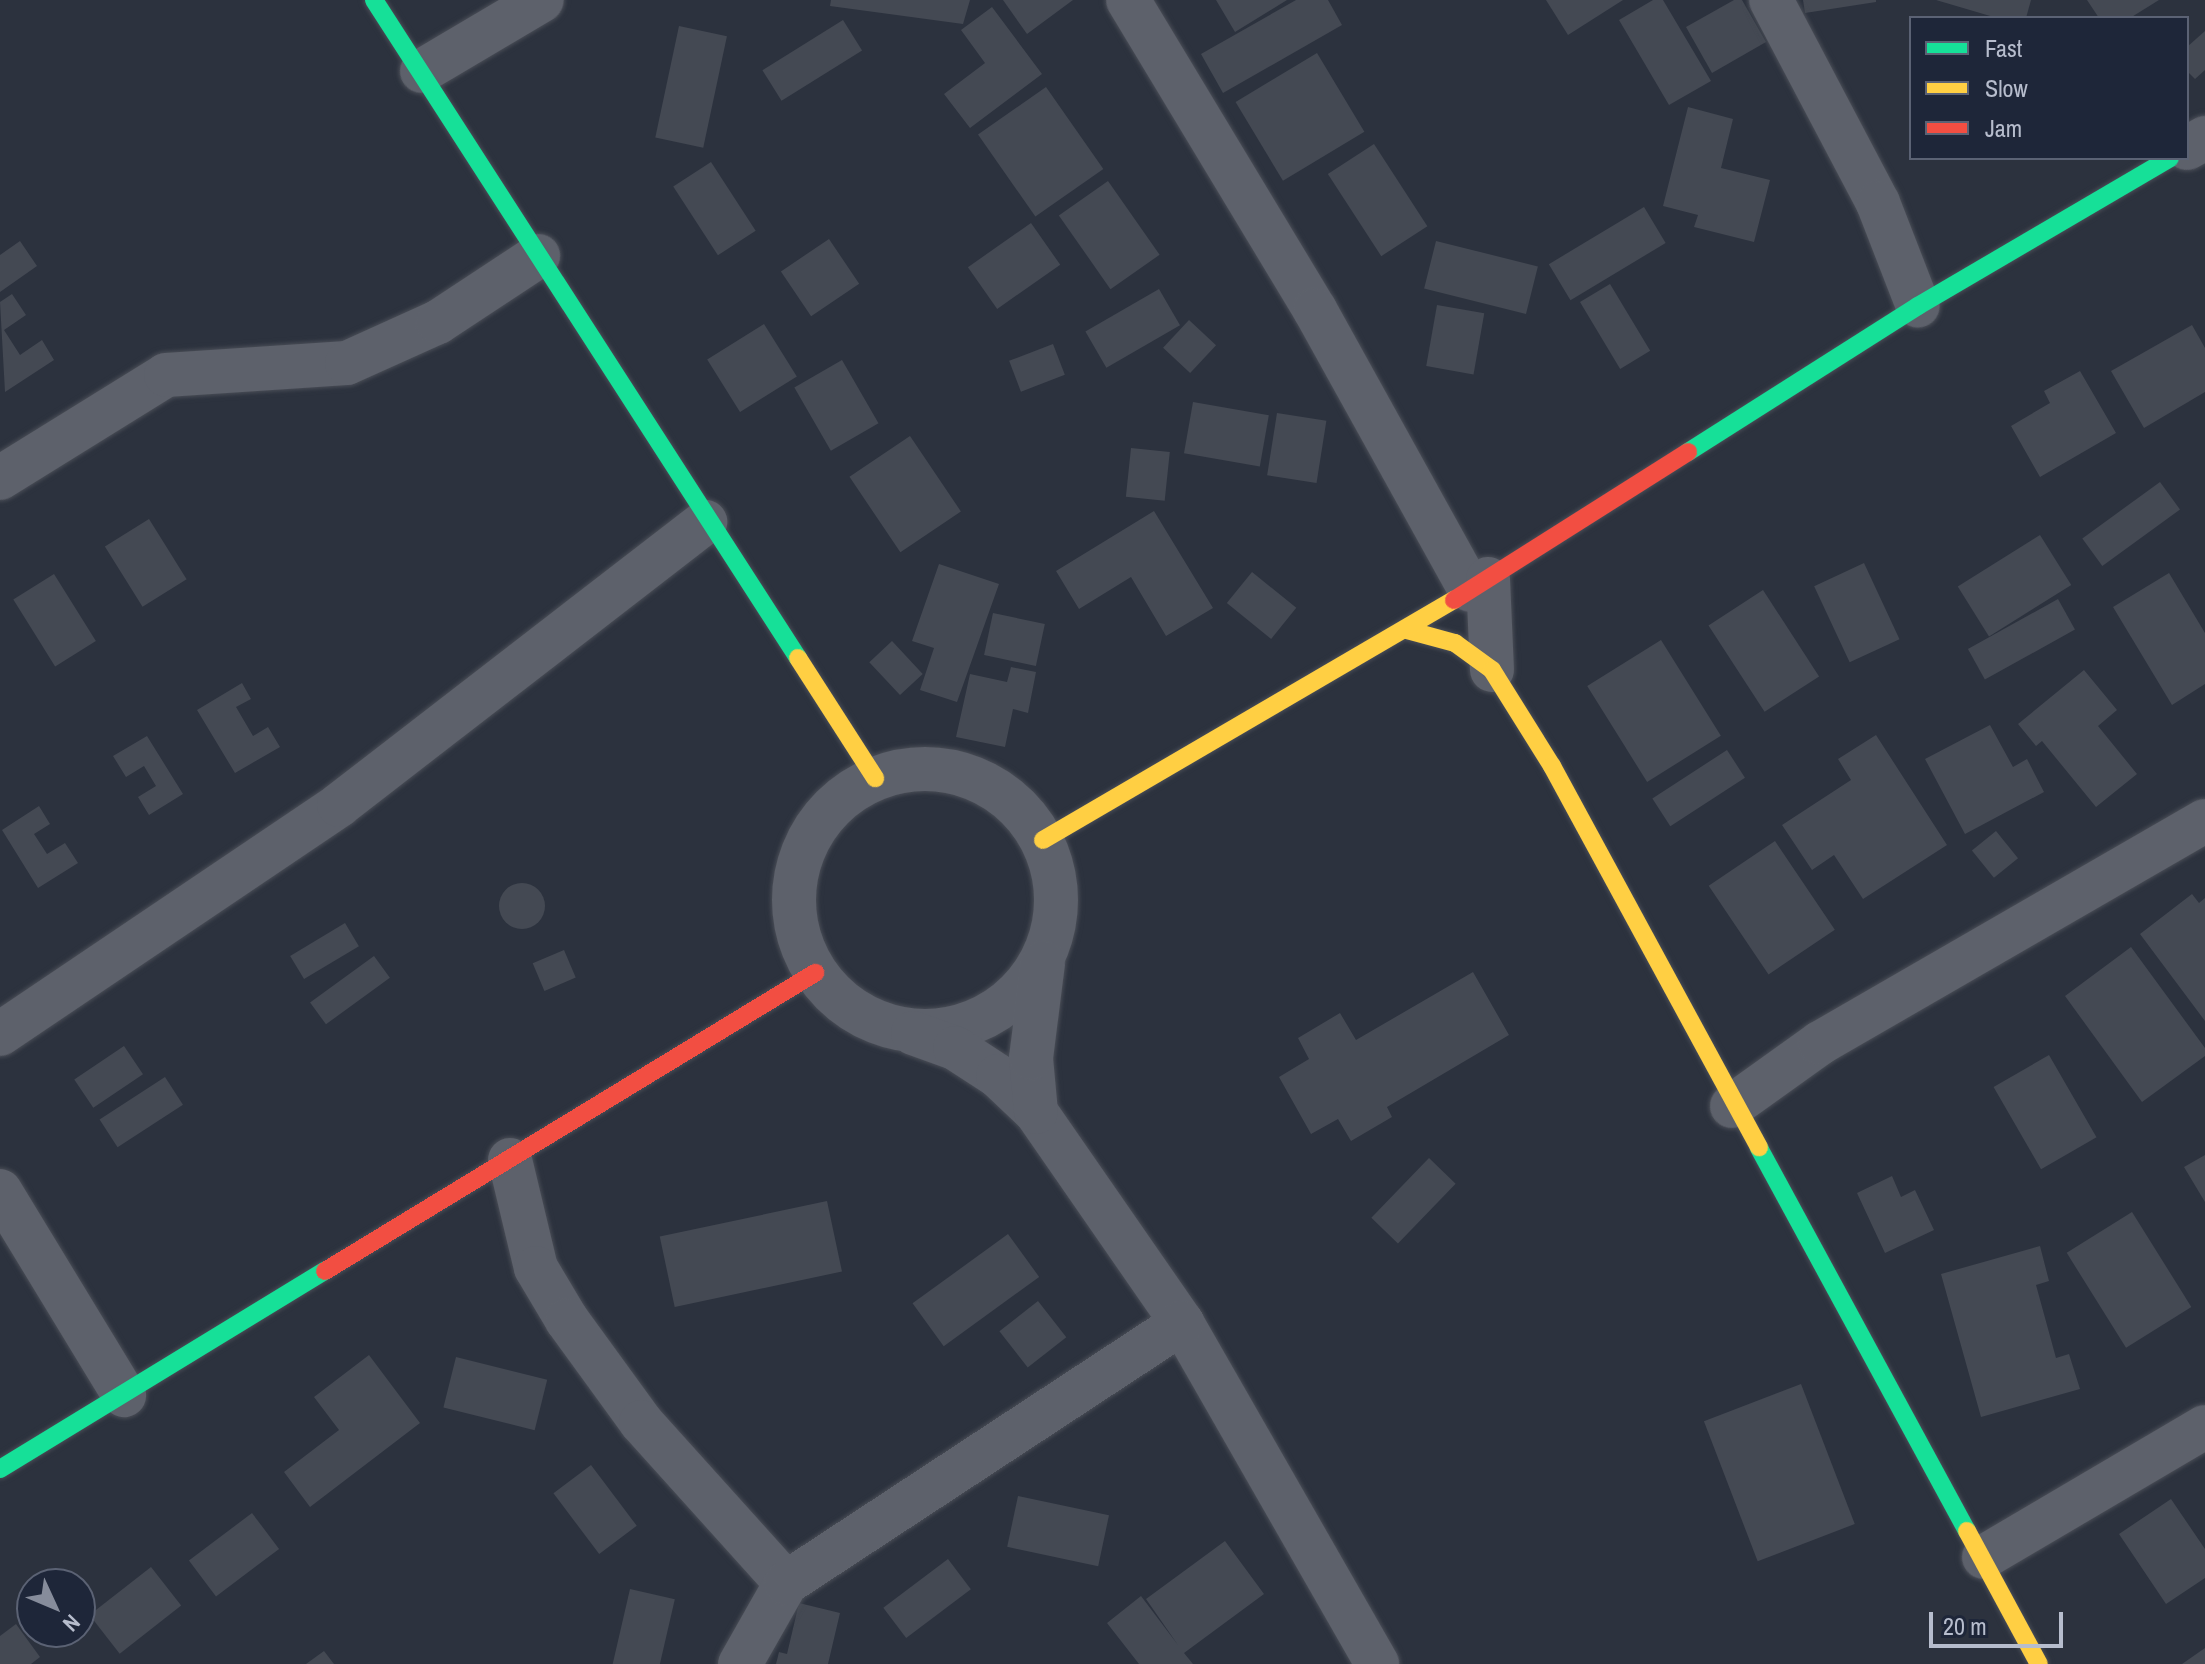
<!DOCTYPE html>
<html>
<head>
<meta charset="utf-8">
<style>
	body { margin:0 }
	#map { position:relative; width:2205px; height:1664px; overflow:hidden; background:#2c323e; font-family:"Archivo Narrow",sans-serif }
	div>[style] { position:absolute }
	.building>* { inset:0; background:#444953; transform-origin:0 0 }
	.round { border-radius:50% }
	.roads { filter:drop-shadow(0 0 2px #494d56) drop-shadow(0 0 2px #494d56) }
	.street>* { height:44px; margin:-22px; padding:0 22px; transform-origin:22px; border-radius:22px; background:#5d616b }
	.street>.ring { margin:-22px; padding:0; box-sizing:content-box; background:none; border:44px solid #5d616b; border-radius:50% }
	.fast>* { height:18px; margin:-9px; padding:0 9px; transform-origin:9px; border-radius:9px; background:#16e098 }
	.slow>* { height:18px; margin:-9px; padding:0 9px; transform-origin:9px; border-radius:9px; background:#ffcf43 }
	.jam>* { height:18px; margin:-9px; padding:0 9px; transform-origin:9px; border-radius:9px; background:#f24e42 }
	span { translate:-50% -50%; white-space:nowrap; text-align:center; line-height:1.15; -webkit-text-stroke:6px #1e2639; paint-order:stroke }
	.legend { position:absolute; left:1909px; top:16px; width:280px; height:144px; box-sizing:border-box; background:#1e2639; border:2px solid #5b6274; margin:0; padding:10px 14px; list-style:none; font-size:24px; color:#b7bdcd }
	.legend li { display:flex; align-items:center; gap:16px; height:40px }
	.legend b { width:40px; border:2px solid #5b6274 }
	.north { position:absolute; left:16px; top:1568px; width:80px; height:80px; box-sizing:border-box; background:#1e2639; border:2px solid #5b6274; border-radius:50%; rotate:134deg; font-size:22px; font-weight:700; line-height:32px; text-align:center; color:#b7bdcd }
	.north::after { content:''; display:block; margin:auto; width:28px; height:36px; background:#868c9b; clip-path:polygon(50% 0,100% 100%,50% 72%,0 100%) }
	.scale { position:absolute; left:1929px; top:1612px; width:134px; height:36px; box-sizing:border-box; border:4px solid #b7bdcd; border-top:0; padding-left:10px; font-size:24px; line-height:28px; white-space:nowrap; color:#b7bdcd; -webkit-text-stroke:6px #1e2639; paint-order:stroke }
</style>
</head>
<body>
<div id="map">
	<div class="building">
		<div style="clip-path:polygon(831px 0,970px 0,963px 24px,830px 6px)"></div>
		<div style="clip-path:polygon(1003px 0,1073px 0,1027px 34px)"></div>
		<div style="clip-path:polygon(1216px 0,1287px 0,1235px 32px)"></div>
		<div style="clip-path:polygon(1296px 0,1328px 0,1342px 25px,1223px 93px,1201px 54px)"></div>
		<div style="clip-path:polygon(1546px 0,1623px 0,1568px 35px)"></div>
		<div style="clip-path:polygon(1653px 0,1663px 0,1711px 81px,1669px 105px,1619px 20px)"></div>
		<div style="clip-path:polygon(1734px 0,1742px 0,1766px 42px,1712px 73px,1686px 27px)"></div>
		<div style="clip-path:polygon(1803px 0,1876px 0,1876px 2px,1805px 13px)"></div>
		<div style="clip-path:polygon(1936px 0,2031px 0,2026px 18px,1997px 18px)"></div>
		<div style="clip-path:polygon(2087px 0,2159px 0,2130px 18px,2099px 18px)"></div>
		<div style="clip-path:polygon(992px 7px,1042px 74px,970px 128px,944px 94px,985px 63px,961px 30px)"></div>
		<div style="left:843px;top:20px;width:36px;height:95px;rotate:58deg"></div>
		<div style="left:679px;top:26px;width:49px;height:114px;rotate:12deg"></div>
		<div style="clip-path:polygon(2205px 31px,2205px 70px,2195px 79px,2187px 71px,2187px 47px)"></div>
		<div style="left:1317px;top:53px;width:92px;height:95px;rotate:59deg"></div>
		<div style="left:1046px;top:87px;width:100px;height:83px;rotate:55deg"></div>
		<div style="clip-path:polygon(1688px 107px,1733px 119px,1721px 168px,1770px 180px,1754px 242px,1694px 227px,1698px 215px,1663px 206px)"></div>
		<div style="left:1374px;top:144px;width:98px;height:55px;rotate:57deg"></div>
		<div style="left:711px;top:162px;width:82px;height:45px;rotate:57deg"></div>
		<div style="left:1108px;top:181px;width:90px;height:60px;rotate:55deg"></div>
		<div style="left:1644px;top:207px;width:42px;height:111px;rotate:59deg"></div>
		<div style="left:1031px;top:223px;width:51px;height:77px;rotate:55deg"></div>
		<div style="left:829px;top:239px;width:54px;height:58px;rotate:56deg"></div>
		<div style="clip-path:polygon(20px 241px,37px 266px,0 292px,0 255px)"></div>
		<div style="left:1436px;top:241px;width:105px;height:49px;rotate:14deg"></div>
		<div style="left:1610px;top:284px;width:78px;height:35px;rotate:59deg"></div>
		<div style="left:1159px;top:289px;width:42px;height:85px;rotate:60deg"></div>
		<div style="clip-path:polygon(12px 294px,26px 315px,4px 330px,20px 355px,42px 340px,54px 360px,5px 392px,0 302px)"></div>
		<div style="left:1437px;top:305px;width:48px;height:62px;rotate:10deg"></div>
		<div style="left:1189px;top:320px;width:37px;height:38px;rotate:43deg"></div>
		<div style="left:764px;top:324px;width:62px;height:67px;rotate:58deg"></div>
		<div style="clip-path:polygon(2192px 325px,2205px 348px,2205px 392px,2144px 428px,2111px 371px)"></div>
		<div style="left:1053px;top:344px;width:33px;height:47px;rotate:69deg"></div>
		<div style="left:842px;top:360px;width:73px;height:55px;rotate:60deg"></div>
		<div style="clip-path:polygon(2080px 371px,2116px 433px,2040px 477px,2011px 426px,2050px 403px,2044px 391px)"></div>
		<div style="left:1193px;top:402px;width:77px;height:52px;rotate:10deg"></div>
		<div style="left:1277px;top:413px;width:50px;height:63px;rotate:9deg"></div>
		<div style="left:910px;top:436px;width:91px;height:73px;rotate:56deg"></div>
		<div style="left:1131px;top:448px;width:39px;height:49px;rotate:6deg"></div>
		<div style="left:2160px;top:482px;width:34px;height:96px;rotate:54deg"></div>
		<div style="clip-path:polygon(1154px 511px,1213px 608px,1166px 636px,1131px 577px,1079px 609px,1056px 571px)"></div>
		<div style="left:149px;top:519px;width:71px;height:52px;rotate:58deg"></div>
		<div style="left:2040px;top:535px;width:59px;height:97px;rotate:58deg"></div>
		<div style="left:1864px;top:563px;width:84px;height:55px;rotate:65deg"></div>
		<div style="clip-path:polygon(939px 564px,999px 584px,957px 702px,920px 690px,934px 648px,912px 641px)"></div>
		<div style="left:1252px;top:572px;width:57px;height:40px;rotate:39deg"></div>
		<div style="clip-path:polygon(2169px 573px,2205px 633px,2205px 684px,2172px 705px,2113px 607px)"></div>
		<div style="left:54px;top:574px;width:79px;height:48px;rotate:58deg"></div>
		<div style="left:1763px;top:590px;width:103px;height:65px;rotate:57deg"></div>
		<div style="left:2058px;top:599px;width:35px;height:103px;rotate:61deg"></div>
		<div style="left:993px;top:613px;width:53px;height:43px;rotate:12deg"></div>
		<div style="left:1661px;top:640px;width:113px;height:87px;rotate:58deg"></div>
		<div style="left:892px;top:641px;width:45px;height:31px;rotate:47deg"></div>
		<div style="clip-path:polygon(1011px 667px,1036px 672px,1028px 713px,1013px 709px,1005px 747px,956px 737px,970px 674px,1007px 682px)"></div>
		<div style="clip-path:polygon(2084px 670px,2117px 710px,2098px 726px,2137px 774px,2096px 807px,2042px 741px,2036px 746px,2018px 724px)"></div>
		<div style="clip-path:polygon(242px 683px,251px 699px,236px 707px,253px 736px,268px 727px,280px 747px,235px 773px,197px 710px)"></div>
		<div style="clip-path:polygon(1990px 725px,2013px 767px,2027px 759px,2044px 792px,1965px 834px,1925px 759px)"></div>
		<div style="clip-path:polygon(1876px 735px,1947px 845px,1863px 899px,1834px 855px,1812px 870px,1782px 825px,1851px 780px,1838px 759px)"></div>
		<div style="clip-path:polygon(147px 736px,183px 794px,149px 815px,138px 797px,156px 786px,144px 766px,126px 777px,113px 756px)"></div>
		<div style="left:1727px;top:750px;width:33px;height:89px;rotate:57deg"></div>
		<div style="clip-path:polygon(39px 806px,50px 824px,34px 834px,47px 854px,65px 843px,78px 863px,38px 888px,2px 830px)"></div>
		<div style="left:1996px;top:831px;width:35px;height:31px;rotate:51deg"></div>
		<div style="left:1775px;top:841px;width:107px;height:80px;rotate:56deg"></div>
		<div class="round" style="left:499px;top:883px;width:46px;height:46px"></div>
		<div style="clip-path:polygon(2192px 894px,2199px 903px,2205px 898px,2205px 1021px,2140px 934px)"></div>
		<div style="left:345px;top:923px;width:27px;height:64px;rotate:59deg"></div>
		<div style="clip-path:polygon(2131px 947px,2205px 1048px,2205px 1056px,2142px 1102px,2065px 996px)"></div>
		<div style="left:564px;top:950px;width:30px;height:34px;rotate:67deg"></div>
		<div style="left:374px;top:956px;width:27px;height:79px;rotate:54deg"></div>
		<div style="clip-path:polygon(1473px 972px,1509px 1035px,1387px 1107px,1392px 1117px,1351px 1141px,1338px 1119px,1311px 1134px,1279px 1077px,1309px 1059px,1298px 1038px,1340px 1013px,1356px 1040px)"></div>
		<div style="left:124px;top:1046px;width:34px;height:60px;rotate:56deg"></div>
		<div style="left:2049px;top:1055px;width:95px;height:64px;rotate:60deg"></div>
		<div style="left:165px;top:1077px;width:33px;height:78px;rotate:57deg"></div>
		<div style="clip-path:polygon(2205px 1155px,2205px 1202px,2184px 1167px)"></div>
		<div style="left:1429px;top:1158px;width:37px;height:83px;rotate:44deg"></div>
		<div style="clip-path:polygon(1892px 1176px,1901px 1197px,1915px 1190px,1934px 1230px,1885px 1253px,1857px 1193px)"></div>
		<div style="left:827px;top:1201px;width:72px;height:171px;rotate:78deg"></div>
		<div style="left:2132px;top:1212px;width:112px;height:77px;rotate:58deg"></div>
		<div style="left:1008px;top:1234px;width:53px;height:118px;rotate:54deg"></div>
		<div style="clip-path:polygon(2040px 1246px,2049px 1281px,2036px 1285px,2056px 1358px,2069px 1354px,2080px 1389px,1981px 1417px,1941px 1274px)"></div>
		<div style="left:1038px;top:1301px;width:46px;height:49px;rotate:52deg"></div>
		<div style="clip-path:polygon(369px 1355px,420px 1423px,310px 1507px,284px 1472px,339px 1430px,314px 1397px)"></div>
		<div style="left:456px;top:1357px;width:94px;height:52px;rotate:14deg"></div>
		<div style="left:1801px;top:1384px;width:150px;height:104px;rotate:69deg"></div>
		<div style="left:591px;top:1465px;width:76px;height:47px;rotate:53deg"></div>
		<div style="left:1018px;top:1496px;width:93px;height:52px;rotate:12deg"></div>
		<div style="clip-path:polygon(2171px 1499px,2205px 1549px,2205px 1578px,2166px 1604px,2119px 1534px)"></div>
		<div style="left:252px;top:1513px;width:45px;height:79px;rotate:53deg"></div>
		<div style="clip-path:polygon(1225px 1541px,1264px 1594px,1184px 1653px,1193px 1664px,1139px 1664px,1107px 1623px,1141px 1596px,1178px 1645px,1146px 1599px)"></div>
		<div style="left:948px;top:1559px;width:38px;height:81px;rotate:53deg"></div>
		<div style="left:151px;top:1567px;width:49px;height:78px;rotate:52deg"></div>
		<div style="left:630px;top:1589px;width:46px;height:77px;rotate:13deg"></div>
		<div style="clip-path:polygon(799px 1603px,840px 1613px,828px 1664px,776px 1664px,779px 1652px,787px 1654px)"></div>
		<div style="clip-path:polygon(16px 1624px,40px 1657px,31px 1664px,0 1664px,0 1636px)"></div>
		<div style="clip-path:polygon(2205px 1648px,2205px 1664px,2182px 1664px)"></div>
		<div style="clip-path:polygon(324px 1651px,334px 1664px,306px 1664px)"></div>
	</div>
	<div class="roads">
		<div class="street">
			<div style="left:1128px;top:0;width:362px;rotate:58.9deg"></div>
			<div style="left:1315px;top:310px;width:320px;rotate:61deg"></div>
			<div style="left:1771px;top:0;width:229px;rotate:62.2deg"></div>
			<div style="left:1878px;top:203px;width:110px;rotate:68.8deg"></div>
			<div style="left:422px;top:71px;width:139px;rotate:-30.6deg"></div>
			<div style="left:2187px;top:148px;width:21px;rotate:-29deg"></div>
			<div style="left:0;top:478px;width:195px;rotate:-31.8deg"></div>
			<div style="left:166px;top:375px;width:181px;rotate:-3.8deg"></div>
			<div style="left:347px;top:363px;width:100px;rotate:-24.3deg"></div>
			<div style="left:438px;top:322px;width:120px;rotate:-33.4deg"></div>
			<div style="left:1488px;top:579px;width:91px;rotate:87.5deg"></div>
			<div class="ring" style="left:794px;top:769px;width:218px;height:218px"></div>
			<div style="left:913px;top:1033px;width:45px;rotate:19.7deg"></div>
			<div style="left:955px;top:1048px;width:51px;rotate:33.1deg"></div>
			<div style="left:998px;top:1076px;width:52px;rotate:43.5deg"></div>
			<div style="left:1036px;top:1112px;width:257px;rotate:55.3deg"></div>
			<div style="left:1182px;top:1323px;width:393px;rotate:60.2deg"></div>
			<div style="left:0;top:1034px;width:409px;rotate:-34deg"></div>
			<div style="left:339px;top:805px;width:463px;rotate:-37.7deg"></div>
			<div style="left:1732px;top:1106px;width:108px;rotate:-35.6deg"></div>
			<div style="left:1820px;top:1043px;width:444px;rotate:-30deg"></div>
			<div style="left:1036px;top:1112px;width:54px;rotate:-95.3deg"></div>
			<div style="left:1031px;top:1058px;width:96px;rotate:-82.8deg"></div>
			<div style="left:510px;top:1160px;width:111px;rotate:76.5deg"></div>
			<div style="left:536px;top:1268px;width:61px;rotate:59.2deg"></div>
			<div style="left:567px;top:1320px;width:126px;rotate:54deg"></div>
			<div style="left:641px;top:1422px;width:217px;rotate:48deg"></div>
			<div style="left:0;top:1191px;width:239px;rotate:58.7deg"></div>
			<div style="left:1984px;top:1557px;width:256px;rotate:-30.5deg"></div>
			<div style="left:740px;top:1664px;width:93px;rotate:-60.4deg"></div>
			<div style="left:786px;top:1583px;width:474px;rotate:-33.3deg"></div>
		</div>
		<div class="fast">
			<div style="left:374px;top:0;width:783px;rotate:57.2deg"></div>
			<div style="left:1688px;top:452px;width:272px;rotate:-32.4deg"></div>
			<div style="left:1918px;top:306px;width:292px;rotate:-30.4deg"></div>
			<div style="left:1759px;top:1148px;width:436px;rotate:61.5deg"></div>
			<div style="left:0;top:1469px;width:381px;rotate:-31.4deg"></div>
		</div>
		<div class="slow">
			<div style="left:1407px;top:630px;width:50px;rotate:15.2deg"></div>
			<div style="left:1455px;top:643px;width:46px;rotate:36.1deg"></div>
			<div style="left:1492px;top:670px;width:113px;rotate:58deg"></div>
			<div style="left:1552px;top:766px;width:434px;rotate:61.5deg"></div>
			<div style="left:798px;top:658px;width:143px;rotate:57.3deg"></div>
			<div style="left:1043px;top:840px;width:476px;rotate:-30.3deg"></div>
			<div style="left:1967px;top:1531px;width:151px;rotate:61.6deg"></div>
		</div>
		<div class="jam">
			<div style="left:1454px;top:600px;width:277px;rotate:-32.3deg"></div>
			<div style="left:325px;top:1271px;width:574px;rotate:-31.31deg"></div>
		</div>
	</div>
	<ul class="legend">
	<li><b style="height:10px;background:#16e098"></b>Fast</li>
	<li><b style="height:10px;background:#ffcf43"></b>Slow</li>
	<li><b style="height:10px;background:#f24e42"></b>Jam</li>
	</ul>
	<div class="north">N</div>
	<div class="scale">20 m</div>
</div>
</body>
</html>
